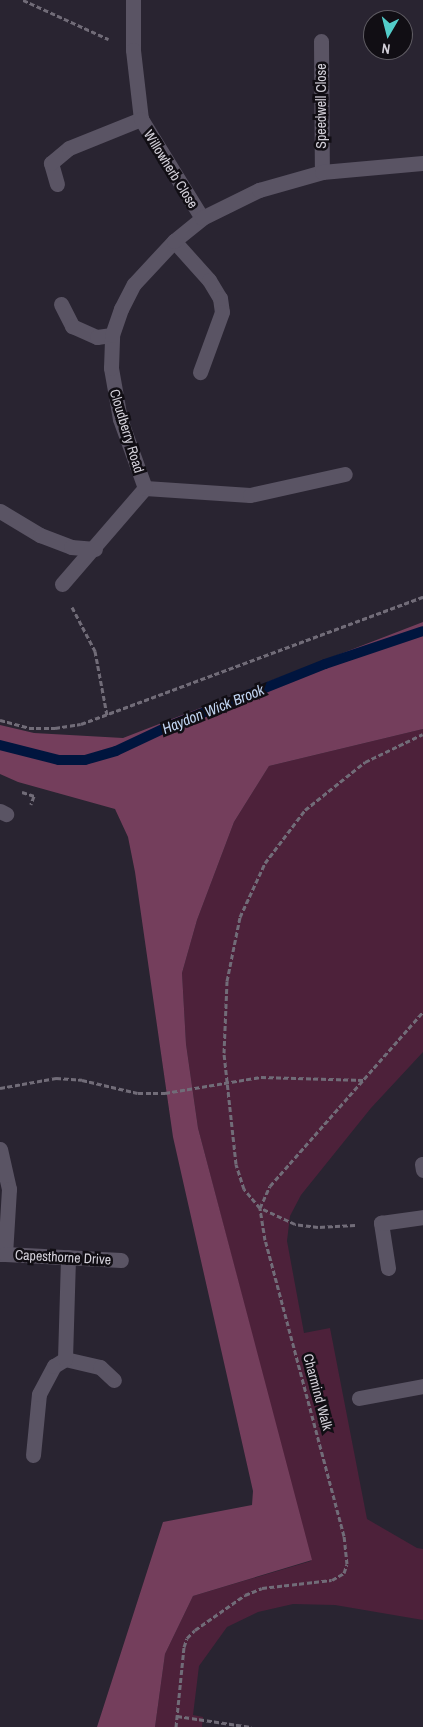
<!DOCTYPE html>
<html>
<head>
<meta charset="utf-8">
<style>
	body { margin:0 }
	#map { position:relative; width:423px; height:1727px; overflow:hidden; background:#292431; font-family:"Archivo Narrow",sans-serif }
	div>[style] { position:absolute }
	.green>* { inset:0; background:#4d213a }
	.forest>* { inset:0; background:#743e5c }
	.stream>* { height:10px; margin:-5px; padding:0 5px; transform-origin:5px; border-radius:5px; background:#00153e }
	.path>* { height:3px; margin-top:-1.5px; transform-origin:0; background:repeating-linear-gradient(90deg,#716c78 0 5px,transparent 0 7.5px) }
	.service>* { height:15px; margin:-7.5px; padding:0 7.5px; transform-origin:7.5px; border-radius:7.5px; background:#5a5464 }
	.minor>* { height:15px; margin:-7.5px; padding:0 7.5px; transform-origin:7.5px; border-radius:7.5px; background:#5a5464 }
	span { translate:-50% -50%; white-space:nowrap; text-align:center; line-height:1.15; -webkit-text-stroke:5px #110e14; paint-order:stroke }
	.street-label { font-size:14px; color:#d3d0d9 }
	.water-label { font-size:15px; color:#c1d4f1; font-style:italic }
	.north { position:absolute; left:363px; top:10px; width:50px; height:50px; box-sizing:border-box; background:#110e14; border:1px solid #5f5c63; border-radius:50%; rotate:188deg; font-size:14px; font-weight:700; line-height:20px; text-align:center; color:#d3d0d9 }
	.north::after { content:''; display:block; margin:auto; width:18px; height:22px; background:#53cdca; clip-path:polygon(50% 0,100% 100%,50% 72%,0 100%) }
</style>
</head>
<body>
<div id="map">
	<div class="green">
		<div style="clip-path:polygon(423px 729px,423px 1052px,371px 1108px,301px 1195px,290px 1216px,287px 1241px,304px 1333px,330px 1328px,367px 1519px,417px 1548px,423px 1549px,423px 1620px,335px 1605px,293px 1604px,258px 1612px,227px 1627px,199px 1666px,193px 1715px,203px 1717px,202px 1727px,155px 1727px,165px 1654px,193px 1596px,311px 1561px,198px 1128px,186px 1044px,182px 973px,197px 920px,234px 822px,269px 766px)"></div>
	</div>
	<div class="forest">
		<div style="clip-path:polygon(423px 622px,423px 729px,269px 766px,234px 822px,197px 920px,182px 973px,186px 1044px,198px 1128px,312px 1560px,193px 1596px,165px 1654px,155px 1727px,97px 1727px,163px 1522px,252px 1505px,253px 1491px,173px 1137px,135px 872px,128px 837px,115px 809px,18px 782px,0 774px,0 725px,34px 733px,123px 738px)"></div>
	</div>
	<div class="stream">
		<div style="left:0;top:745px;width:61px;rotate:14.3deg"></div>
		<div style="left:59px;top:760px;width:26px"></div>
		<div style="left:85px;top:760px;width:32px;rotate:-16deg"></div>
		<div style="left:116px;top:751px;width:54px;rotate:-25.1deg"></div>
		<div style="left:165px;top:728px;width:172px;rotate:-21.8deg"></div>
		<div style="left:325px;top:664px;width:103px;rotate:-18.6deg"></div>
	</div>
	<div class="path">
		<div style="left:23px;top:0;width:94px;rotate:24.6deg"></div>
		<div style="left:72px;top:607px;width:50px;rotate:62.4deg"></div>
		<div style="left:95px;top:651px;width:65px;rotate:79.4deg"></div>
		<div style="left:0;top:720px;width:30px;rotate:15deg"></div>
		<div style="left:29px;top:728px;width:26px"></div>
		<div style="left:55px;top:728px;width:26px;rotate:-9deg"></div>
		<div style="left:81px;top:724px;width:365px;rotate:-20.4deg"></div>
		<div style="left:22px;top:792px;width:13px;rotate:18deg"></div>
		<div style="left:34px;top:796px;width:9px;rotate:111deg"></div>
		<div style="left:0;top:1088px;width:57px;rotate:-10.1deg"></div>
		<div style="left:56px;top:1078px;width:26px;rotate:4deg"></div>
		<div style="left:82px;top:1080px;width:57px;rotate:13.1deg"></div>
		<div style="left:138px;top:1093px;width:27px"></div>
		<div style="left:165px;top:1093px;width:97px;rotate:-9.5deg"></div>
		<div style="left:261px;top:1077px;width:103px;rotate:1.7deg"></div>
		<div style="left:355px;top:1225px;width:37px;rotate:177deg"></div>
		<div style="left:318px;top:1227px;width:23px;rotate:-173deg"></div>
		<div style="left:295px;top:1224px;width:38px;rotate:-155deg"></div>
		<div style="left:260px;top:1208px;width:25px;rotate:-130deg"></div>
		<div style="left:244px;top:1189px;width:26px;rotate:-108deg"></div>
		<div style="left:236px;top:1164px;width:112px;rotate:-96.2deg"></div>
		<div style="left:224px;top:1053px;width:72px;rotate:-87.6deg"></div>
		<div style="left:227px;top:981px;width:65px;rotate:-78.5deg"></div>
		<div style="left:240px;top:917px;width:60px;rotate:-65.2deg"></div>
		<div style="left:265px;top:863px;width:66px;rotate:-53deg"></div>
		<div style="left:305px;top:810px;width:77px;rotate:-38.7deg"></div>
		<div style="left:365px;top:762px;width:64px;rotate:-25.8deg"></div>
		<div style="left:177px;top:1716px;width:75px;rotate:8.5deg"></div>
		<div style="left:176px;top:1727px;width:80px;rotate:-84.3deg"></div>
		<div style="left:184px;top:1647px;width:9px;rotate:-72deg"></div>
		<div style="left:187px;top:1638px;width:11px;rotate:-45deg"></div>
		<div style="left:195px;top:1630px;width:61px;rotate:-35deg"></div>
		<div style="left:245px;top:1595px;width:18px;rotate:-22deg"></div>
		<div style="left:262px;top:1588px;width:70px;rotate:-6.5deg"></div>
		<div style="left:332px;top:1580px;width:14px;rotate:-30deg"></div>
		<div style="left:344px;top:1573px;width:9px;rotate:-72deg"></div>
		<div style="left:347px;top:1564px;width:28px;rotate:-96deg"></div>
		<div style="left:344px;top:1536px;width:306px;rotate:-104.9deg"></div>
		<div style="left:265px;top:1240px;width:32px;rotate:-99deg"></div>
		<div style="left:260px;top:1208px;width:24px;rotate:-66deg"></div>
		<div style="left:270px;top:1186px;width:232px;rotate:-48.7deg"></div>
	</div>
	<div class="service">
		<div style="left:57px;top:184px;width:22px;rotate:-106deg"></div>
		<div style="left:51px;top:163px;width:23px;rotate:-40deg"></div>
		<div style="left:69px;top:148px;width:78px;rotate:-21.9deg"></div>
		<div style="left:174px;top:241px;width:52px;rotate:48.1deg"></div>
		<div style="left:209px;top:280px;width:21px;rotate:59deg"></div>
		<div style="left:220px;top:298px;width:14px;rotate:82deg"></div>
		<div style="left:222px;top:312px;width:64px;rotate:110.1deg"></div>
		<div style="left:61px;top:304px;width:25px;rotate:63deg"></div>
		<div style="left:72px;top:326px;width:27px;rotate:24deg"></div>
		<div style="left:97px;top:337px;width:15px;rotate:-8deg"></div>
		<div style="left:0;top:511px;width:47px;rotate:31deg"></div>
		<div style="left:40px;top:535px;width:33px;rotate:21deg"></div>
		<div style="left:71px;top:547px;width:24px;rotate:5deg"></div>
		<div style="left:422px;top:1164px;width:6px;rotate:81deg"></div>
		<div style="left:388px;top:1268px;width:46px;rotate:-98.8deg"></div>
		<div style="left:381px;top:1223px;width:42px;rotate:-8.1deg"></div>
		<div style="left:65px;top:1359px;width:36px;rotate:13deg"></div>
		<div style="left:100px;top:1367px;width:19px;rotate:43deg"></div>
		<div style="left:359px;top:1398px;width:65px;rotate:-10.6deg"></div>
		<div style="left:33px;top:1455px;width:61px;rotate:-84.4deg"></div>
		<div style="left:39px;top:1394px;width:32px;rotate:-62deg"></div>
		<div style="left:54px;top:1366px;width:13px;rotate:-32deg"></div>
		<div style="left:65px;top:1359px;width:102px;rotate:-88.3deg"></div>
	</div>
	<div class="minor">
		<div style="left:133px;top:0;width:50px;rotate:90deg"></div>
		<div style="left:133px;top:50px;width:69px;rotate:83.4deg"></div>
		<div style="left:141px;top:119px;width:116px;rotate:58.4deg"></div>
		<div style="left:321px;top:41px;width:131px;rotate:89.6deg"></div>
		<div style="left:145px;top:488px;width:105px;rotate:3.8deg"></div>
		<div style="left:250px;top:495px;width:97px;rotate:-12.5deg"></div>
		<div style="left:62px;top:584px;width:127px;rotate:-49.2deg"></div>
		<div style="left:145px;top:488px;width:73px;rotate:-109.9deg"></div>
		<div style="left:120px;top:419px;width:52px;rotate:-100deg"></div>
		<div style="left:111px;top:368px;width:33px;rotate:-88deg"></div>
		<div style="left:112px;top:335px;width:28px;rotate:-71deg"></div>
		<div style="left:121px;top:309px;width:28px;rotate:-63deg"></div>
		<div style="left:134px;top:284px;width:59px;rotate:-47.1deg"></div>
		<div style="left:174px;top:241px;width:36px;rotate:-39deg"></div>
		<div style="left:202px;top:218px;width:64px;rotate:-26.2deg"></div>
		<div style="left:259px;top:190px;width:66px;rotate:-15.9deg"></div>
		<div style="left:322px;top:172px;width:101px;rotate:-5.1deg"></div>
		<div style="left:0;top:811px;width:7px;rotate:27deg"></div>
		<div style="left:0;top:1149px;width:41px;rotate:77.3deg"></div>
		<div style="left:9px;top:1189px;width:65px;rotate:93.5deg"></div>
		<div style="left:5px;top:1254px;width:5px;rotate:180deg"></div>
		<div style="left:5px;top:1254px;width:116px;rotate:3deg"></div>
	</div>
	<div class="street-label">
		<span style="left:321px;top:106px;rotate:-90deg">Speedwell Close</span>
		<span style="left:171px;top:169px;rotate:58deg">Willowherb Close</span>
		<span style="left:127px;top:431px;rotate:73deg">Cloudberry Road</span>
		<span style="left:63px;top:1257px;rotate:3deg">Capesthorne Drive</span>
		<span style="left:318px;top:1392px;rotate:75deg">Charmind Walk</span>
	</div>
	<div class="water-label">
		<span style="left:213px;top:709px;rotate:-22deg">Haydon Wick Brook</span>
	</div>
	<div class="north">N</div>
</div>
</body>
</html>
